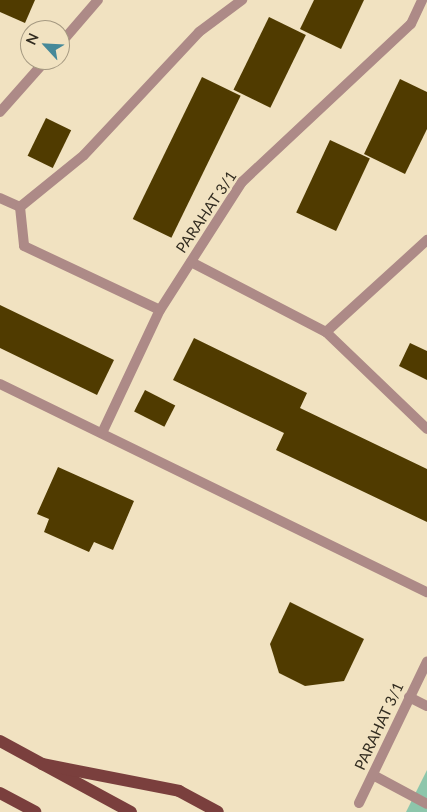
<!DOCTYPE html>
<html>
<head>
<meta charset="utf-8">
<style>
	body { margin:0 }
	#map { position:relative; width:427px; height:812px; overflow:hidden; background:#f1e2c1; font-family:Lato,sans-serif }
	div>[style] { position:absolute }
	.green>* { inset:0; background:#8dc6ab }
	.building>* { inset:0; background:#503b00; transform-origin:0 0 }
	.service>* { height:10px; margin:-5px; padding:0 5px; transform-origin:5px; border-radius:5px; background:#ad8a87 }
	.primary>* { height:12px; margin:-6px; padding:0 6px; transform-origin:6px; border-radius:6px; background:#7a3f3d }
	span { translate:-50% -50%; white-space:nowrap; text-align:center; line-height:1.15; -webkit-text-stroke:5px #f1e2c1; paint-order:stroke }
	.street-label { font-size:15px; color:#322c20 }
	.north { position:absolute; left:20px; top:20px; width:50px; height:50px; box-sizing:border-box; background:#f1e2c1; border:1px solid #a59981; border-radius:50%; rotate:295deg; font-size:14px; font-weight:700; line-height:20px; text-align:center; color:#322c20 }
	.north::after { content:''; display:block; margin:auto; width:18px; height:22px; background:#468999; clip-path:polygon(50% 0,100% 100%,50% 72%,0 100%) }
</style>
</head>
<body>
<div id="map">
	<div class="green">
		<div style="clip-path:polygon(427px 770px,427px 812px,406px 812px)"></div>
	</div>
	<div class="building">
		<div style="clip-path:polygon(0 0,35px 0,25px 23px,0 12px)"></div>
		<div style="clip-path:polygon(314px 0,364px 0,341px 49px,300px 29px)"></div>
		<div style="left:269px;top:17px;width:41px;height:81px;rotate:26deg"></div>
		<div style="left:202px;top:77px;width:43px;height:158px;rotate:26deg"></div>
		<div style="clip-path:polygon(400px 79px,427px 92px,427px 129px,405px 174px,364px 154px)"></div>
		<div style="left:46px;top:118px;width:28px;height:42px;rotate:26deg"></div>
		<div style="left:330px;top:140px;width:44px;height:80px;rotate:25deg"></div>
		<div style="clip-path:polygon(0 305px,114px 360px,97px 395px,0 348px)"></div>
		<div style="clip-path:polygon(194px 338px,307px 393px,300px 408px,427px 469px,427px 522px,276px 450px,284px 433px,173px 380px)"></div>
		<div style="clip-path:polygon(410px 343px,427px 351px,427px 380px,399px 366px)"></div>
		<div style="left:145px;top:390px;width:34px;height:24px;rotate:27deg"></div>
		<div style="clip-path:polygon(58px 467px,134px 501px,113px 550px,94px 542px,89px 552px,44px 532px,49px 519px,37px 514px)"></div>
		<div style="clip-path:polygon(290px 602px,364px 639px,344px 681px,305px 686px,279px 673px,270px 644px)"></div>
	</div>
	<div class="service">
		<div style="left:60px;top:44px;width:58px;rotate:-49.2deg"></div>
		<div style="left:0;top:112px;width:69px;rotate:-48.5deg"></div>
		<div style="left:0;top:198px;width:22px;rotate:24deg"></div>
		<div style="left:20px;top:207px;width:39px;rotate:84deg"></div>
		<div style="left:24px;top:246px;width:150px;rotate:25.2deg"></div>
		<div style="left:20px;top:207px;width:82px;rotate:-39.1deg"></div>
		<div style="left:84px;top:155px;width:168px;rotate:-46.9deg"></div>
		<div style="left:199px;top:32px;width:54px;rotate:-36.7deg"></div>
		<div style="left:191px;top:262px;width:152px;rotate:27.4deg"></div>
		<div style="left:326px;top:332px;width:140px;rotate:43.8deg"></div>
		<div style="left:326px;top:332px;width:137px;rotate:-42.3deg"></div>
		<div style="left:0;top:384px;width:475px;rotate:26deg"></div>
		<div style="left:102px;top:433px;width:136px;rotate:-64.8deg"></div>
		<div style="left:160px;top:310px;width:152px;rotate:-57.4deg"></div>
		<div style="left:242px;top:182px;width:231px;rotate:-43.1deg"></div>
		<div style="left:411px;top:24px;width:26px;rotate:-65deg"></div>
		<div style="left:409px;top:697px;width:20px;rotate:27deg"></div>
		<div style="left:373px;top:775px;width:61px;rotate:28.2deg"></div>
		<div style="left:359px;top:803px;width:157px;rotate:-64.3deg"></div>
	</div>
	<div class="primary">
		<div style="left:0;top:741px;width:149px;rotate:28.5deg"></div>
		<div style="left:42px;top:764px;width:140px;rotate:11.1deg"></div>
		<div style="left:179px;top:791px;width:44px;rotate:28.3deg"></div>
		<div style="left:0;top:793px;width:40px;rotate:28deg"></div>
	</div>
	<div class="street-label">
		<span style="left:206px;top:212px;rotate:-56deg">PARAHAT 3/1</span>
		<span style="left:379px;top:726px;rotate:-65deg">PARAHAT 3/1</span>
	</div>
	<div class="north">N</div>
</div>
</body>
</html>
